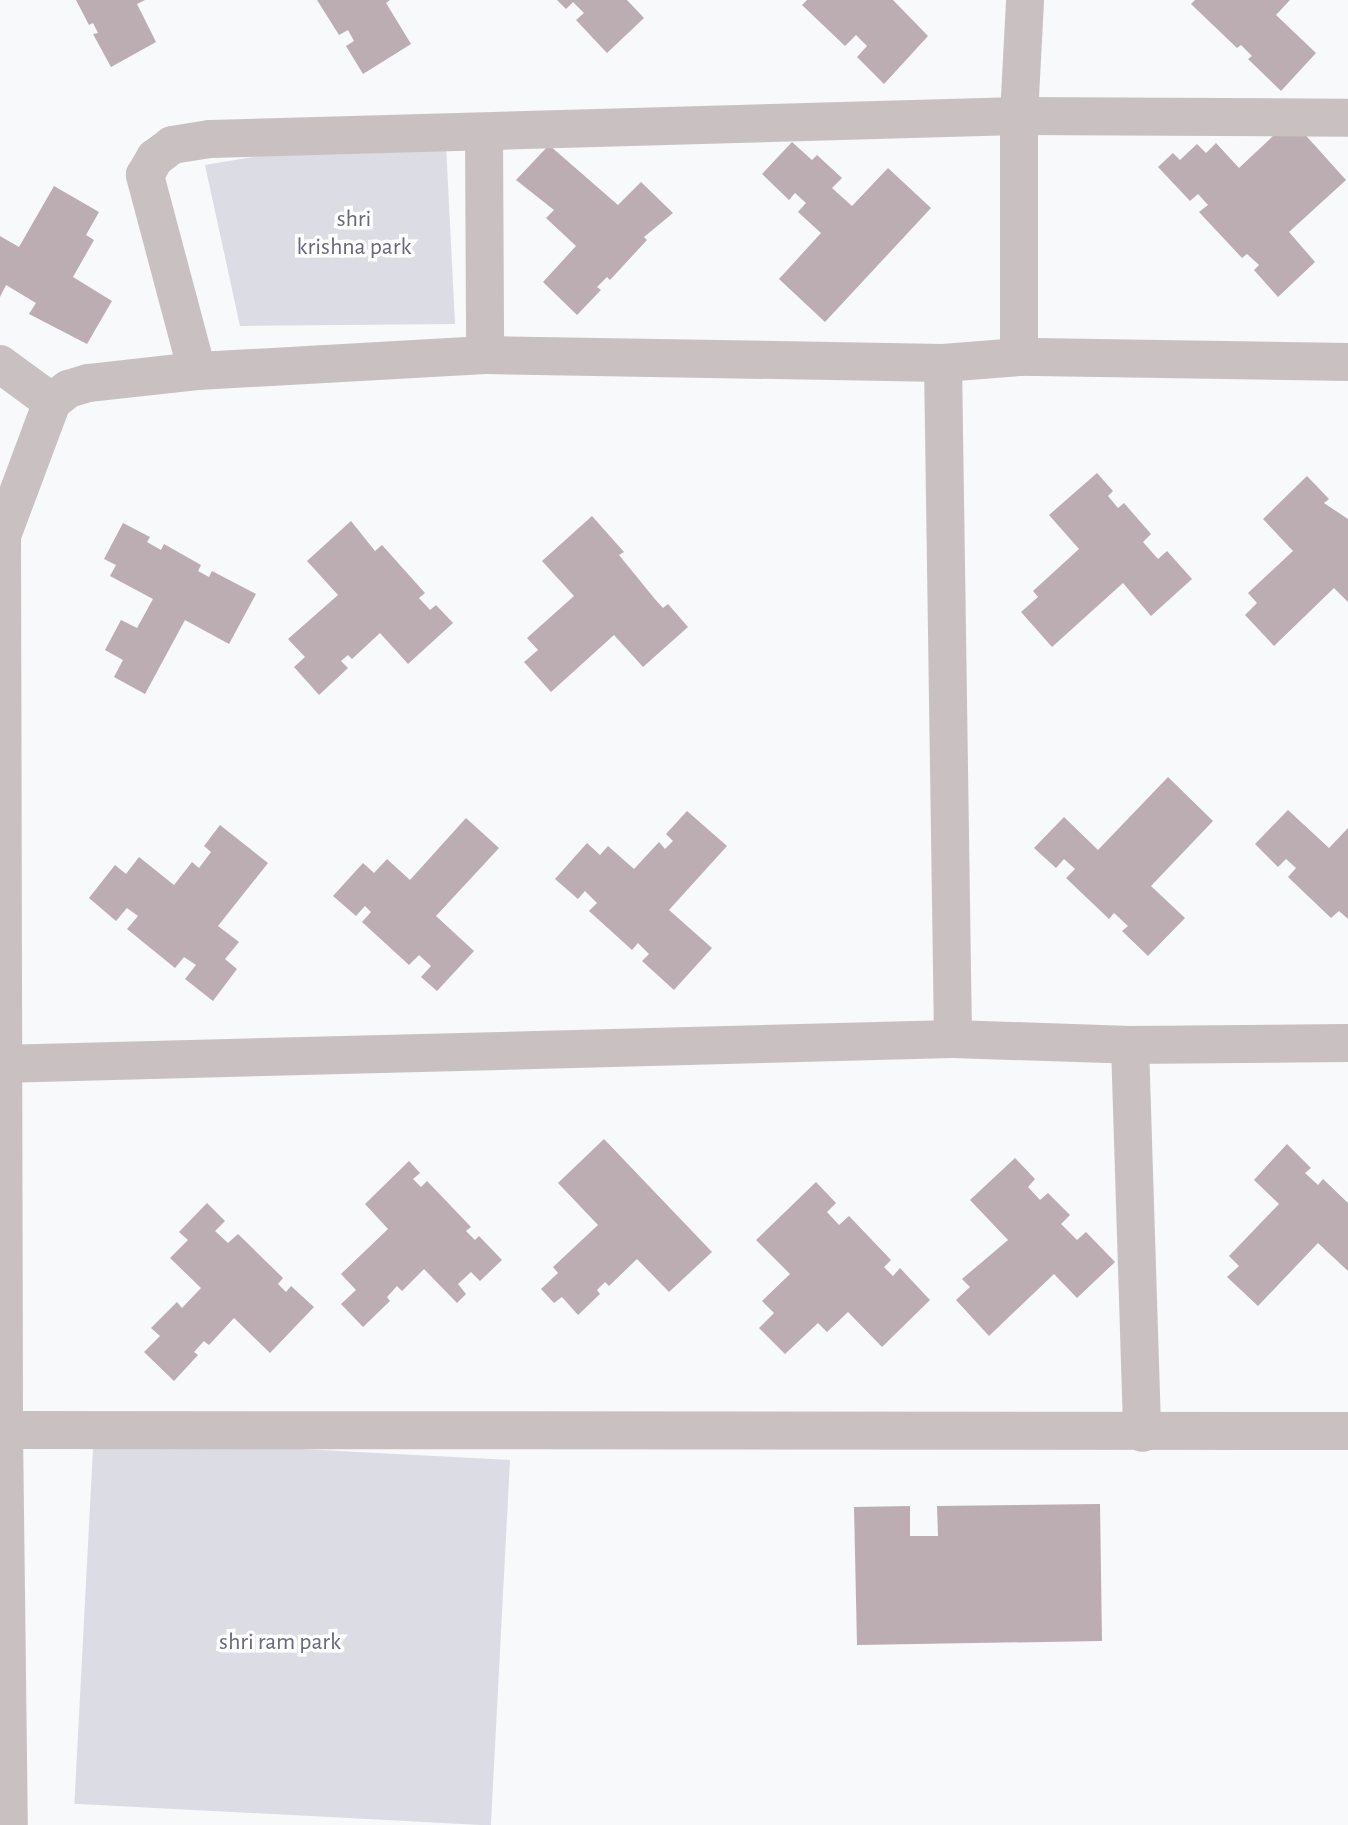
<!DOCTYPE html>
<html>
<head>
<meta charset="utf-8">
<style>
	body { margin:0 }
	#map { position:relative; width:1348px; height:1825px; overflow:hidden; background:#f7f9fa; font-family:"Alegreya Sans",sans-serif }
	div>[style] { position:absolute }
	.green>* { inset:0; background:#dbdce4; transform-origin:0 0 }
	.building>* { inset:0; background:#bcadb2 }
	.minor>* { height:38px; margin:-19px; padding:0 19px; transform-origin:19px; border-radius:19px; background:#c9c0c2 }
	span { translate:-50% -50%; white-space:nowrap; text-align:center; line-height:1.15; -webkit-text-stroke:7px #fff; paint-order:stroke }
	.park-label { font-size:24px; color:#696780 }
</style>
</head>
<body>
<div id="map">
	<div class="green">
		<div style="clip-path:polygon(445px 125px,455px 324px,240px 326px,205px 165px)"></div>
		<div style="left:510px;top:1460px;width:366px;height:417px;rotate:93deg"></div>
	</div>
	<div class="building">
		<div style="clip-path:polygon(76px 0,145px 0,137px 4px,156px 42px,111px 67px,93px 34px,98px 33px,93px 23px,89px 25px)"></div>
		<div style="clip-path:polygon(317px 0,390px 0,386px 3px,411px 44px,363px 74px,346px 46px,354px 41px,348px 30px,339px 35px)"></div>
		<div style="clip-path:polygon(557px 0,627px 0,644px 18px,607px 53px,576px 20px,584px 13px,573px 2px,566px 9px)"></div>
		<div style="clip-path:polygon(807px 0,893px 0,928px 36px,884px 84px,857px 57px,867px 46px,856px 35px,845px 46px,802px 5px)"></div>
		<div style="clip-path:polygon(1195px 0,1290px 0,1276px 15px,1316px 53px,1281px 91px,1248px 59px,1252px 56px,1241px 45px,1237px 48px,1191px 4px)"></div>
		<div style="clip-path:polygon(1291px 119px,1346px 180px,1289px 232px,1315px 262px,1278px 297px,1254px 270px,1259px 265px,1247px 254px,1242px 258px,1199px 212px,1208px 205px,1198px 194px,1190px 201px,1158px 167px,1173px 153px,1180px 160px,1197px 144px,1206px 153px,1216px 143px,1239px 168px)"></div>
		<div style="clip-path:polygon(792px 142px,812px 160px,817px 155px,842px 178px,832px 188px,852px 206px,888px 168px,931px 208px,825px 322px,779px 279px,821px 233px,798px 212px,806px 203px,795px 193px,789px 200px,762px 174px)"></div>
		<div style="clip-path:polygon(549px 145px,618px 205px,641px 182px,673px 213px,644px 237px,647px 240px,610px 280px,607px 277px,597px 287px,601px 290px,577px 315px,543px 282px,576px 246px,546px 218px,554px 210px,516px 180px)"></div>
		<div style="clip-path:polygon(54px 186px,99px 212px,86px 235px,94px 240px,73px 277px,112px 301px,87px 344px,29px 314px,36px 303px,6px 285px,0 297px,0 236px,19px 247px)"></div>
		<div style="clip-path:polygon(1097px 473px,1113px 491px,1108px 496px,1118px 508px,1124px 503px,1151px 534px,1143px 542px,1158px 559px,1167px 551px,1192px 579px,1151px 616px,1123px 583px,1052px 647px,1021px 612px,1038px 597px,1033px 591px,1079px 549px,1049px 515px)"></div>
		<div style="clip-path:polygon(1307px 476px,1329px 499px,1324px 503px,1348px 519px,1348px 602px,1334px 588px,1274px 646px,1245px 615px,1257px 603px,1248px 593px,1293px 551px,1263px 519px)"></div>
		<div style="clip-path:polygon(592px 516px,624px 552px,619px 555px,654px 598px,663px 608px,668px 604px,688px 627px,643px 667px,614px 635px,551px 692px,524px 662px,538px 650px,527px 638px,574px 596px,542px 561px)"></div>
		<div style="clip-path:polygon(351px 521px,375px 551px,382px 545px,425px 593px,419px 598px,430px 610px,436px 605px,453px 623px,408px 664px,380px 633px,352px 659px,348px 655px,341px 661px,348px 668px,319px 695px,294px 667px,305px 657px,288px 639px,338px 595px,307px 561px)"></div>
		<div style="clip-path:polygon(123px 523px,150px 537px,147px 542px,161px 550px,164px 544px,201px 565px,198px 571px,209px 577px,212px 571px,256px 594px,229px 644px,185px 620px,145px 694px,114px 677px,123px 660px,105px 650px,121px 620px,137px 628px,153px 599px,110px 576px,116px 565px,104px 559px)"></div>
		<div style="clip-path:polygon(1168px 777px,1213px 821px,1151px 886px,1185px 918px,1148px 956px,1122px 931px,1128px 926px,1114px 913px,1109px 919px,1066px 878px,1075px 869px,1064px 859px,1056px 868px,1034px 848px,1064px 817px,1098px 850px)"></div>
		<div style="clip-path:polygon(1288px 810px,1329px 848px,1348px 828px,1348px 919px,1339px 911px,1331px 918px,1288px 877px,1296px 868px,1286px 859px,1278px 867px,1255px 844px)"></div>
		<div style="clip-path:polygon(687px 811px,727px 846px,669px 910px,712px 948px,674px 990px,642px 961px,649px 954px,638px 943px,632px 950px,589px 911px,597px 903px,585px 891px,578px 899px,555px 879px,587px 843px,600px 855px,608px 846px,634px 869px,659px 842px,665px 849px,673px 841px,666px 834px)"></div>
		<div style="clip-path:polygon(466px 818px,499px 848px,436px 916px,474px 951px,437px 991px,421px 977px,431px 966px,419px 955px,409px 965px,362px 922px,371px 912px,365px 906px,356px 916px,333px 896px,363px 863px,374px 873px,387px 859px,410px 880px)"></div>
		<div style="clip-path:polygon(220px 825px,268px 863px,218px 926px,239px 942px,225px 959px,237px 969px,213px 1001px,185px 979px,196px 965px,184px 957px,175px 968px,127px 929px,138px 916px,127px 908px,116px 921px,89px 898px,115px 865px,126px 874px,139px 857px,174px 885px,192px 862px,199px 868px,211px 852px,204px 846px)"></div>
		<div style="clip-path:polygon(604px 1139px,712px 1252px,669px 1292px,637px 1259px,609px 1286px,605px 1282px,597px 1290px,600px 1294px,578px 1315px,562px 1297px,554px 1303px,541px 1289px,558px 1273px,553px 1267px,598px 1225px,558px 1183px)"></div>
		<div style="clip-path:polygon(1287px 1144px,1311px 1168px,1305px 1173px,1318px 1185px,1323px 1179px,1348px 1203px,1348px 1271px,1318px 1243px,1258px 1306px,1227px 1277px,1239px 1266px,1229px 1256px,1279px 1204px,1254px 1180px)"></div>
		<div style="clip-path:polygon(1015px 1158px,1035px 1179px,1028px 1187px,1040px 1200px,1048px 1193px,1070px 1215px,1061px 1224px,1077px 1240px,1086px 1232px,1115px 1262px,1077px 1298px,1054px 1274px,989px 1336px,956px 1300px,970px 1287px,962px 1279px,1008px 1240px,970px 1200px)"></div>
		<div style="clip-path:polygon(409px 1161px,420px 1173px,413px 1179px,421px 1187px,427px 1181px,471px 1227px,466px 1231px,475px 1240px,479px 1236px,502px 1260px,480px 1281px,471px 1272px,458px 1284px,466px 1294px,457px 1303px,424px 1269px,402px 1291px,397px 1286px,387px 1297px,390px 1301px,363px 1327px,341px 1304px,356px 1290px,341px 1274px,388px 1229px,365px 1204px)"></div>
		<div style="clip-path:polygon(816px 1182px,836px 1203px,827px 1212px,839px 1225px,849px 1216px,891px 1260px,884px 1267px,893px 1276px,900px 1268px,930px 1300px,882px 1347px,848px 1312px,827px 1332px,818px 1323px,785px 1354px,759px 1328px,774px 1313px,762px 1301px,790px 1274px,756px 1240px)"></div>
		<div style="clip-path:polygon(207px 1203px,225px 1221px,215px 1231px,228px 1243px,238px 1234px,283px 1278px,278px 1284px,286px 1292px,291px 1286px,314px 1307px,270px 1353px,234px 1318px,209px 1345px,204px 1341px,194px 1352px,198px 1355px,174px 1381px,144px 1352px,160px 1336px,151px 1328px,177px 1302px,182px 1308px,201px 1288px,170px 1258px,188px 1240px,179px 1232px)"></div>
		<div style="clip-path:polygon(1100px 1504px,1102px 1641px,857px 1645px,854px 1507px,910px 1506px,910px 1536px,938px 1536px,937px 1506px)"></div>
	</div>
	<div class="minor">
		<div style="left:484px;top:133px;width:222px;rotate:89.7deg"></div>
		<div style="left:1019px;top:357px;width:241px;rotate:-90deg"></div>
		<div style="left:1019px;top:116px;width:116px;rotate:-87deg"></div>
		<div style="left:1348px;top:362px;width:329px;rotate:-179.1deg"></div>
		<div style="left:1019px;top:357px;width:76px;rotate:175.5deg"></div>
		<div style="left:943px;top:363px;width:458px;rotate:-179deg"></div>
		<div style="left:485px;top:355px;width:288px;rotate:176.8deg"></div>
		<div style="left:197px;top:371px;width:110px;rotate:173.7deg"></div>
		<div style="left:88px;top:383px;width:21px;rotate:163deg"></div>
		<div style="left:68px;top:389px;width:21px;rotate:141deg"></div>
		<div style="left:52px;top:402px;width:143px;rotate:110.5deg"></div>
		<div style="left:2px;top:536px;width:894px;rotate:89.87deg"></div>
		<div style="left:4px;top:1430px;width:1344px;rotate:0.04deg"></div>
		<div style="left:943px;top:363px;width:676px;rotate:89.15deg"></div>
		<div style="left:0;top:364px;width:64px;rotate:36.2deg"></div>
		<div style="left:197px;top:371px;width:203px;rotate:-104.9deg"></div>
		<div style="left:145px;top:175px;width:20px;rotate:-60deg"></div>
		<div style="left:155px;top:158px;width:21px;rotate:-37deg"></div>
		<div style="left:172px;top:145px;width:38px;rotate:-9deg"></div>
		<div style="left:210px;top:139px;width:809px;rotate:-1.63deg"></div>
		<div style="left:1019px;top:116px;width:329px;rotate:0.3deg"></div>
		<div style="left:1130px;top:1045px;width:388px;rotate:88.2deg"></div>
		<div style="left:0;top:1064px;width:953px;rotate:-1.5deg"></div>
		<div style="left:953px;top:1039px;width:177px;rotate:1.9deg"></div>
		<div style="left:1130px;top:1045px;width:218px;rotate:-0.5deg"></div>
		<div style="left:4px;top:1430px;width:395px;rotate:89.3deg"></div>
	</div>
	<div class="park-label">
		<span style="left:354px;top:234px">shri<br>krishna park</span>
		<span style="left:280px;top:1643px">shri ram park</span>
	</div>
</div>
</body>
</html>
